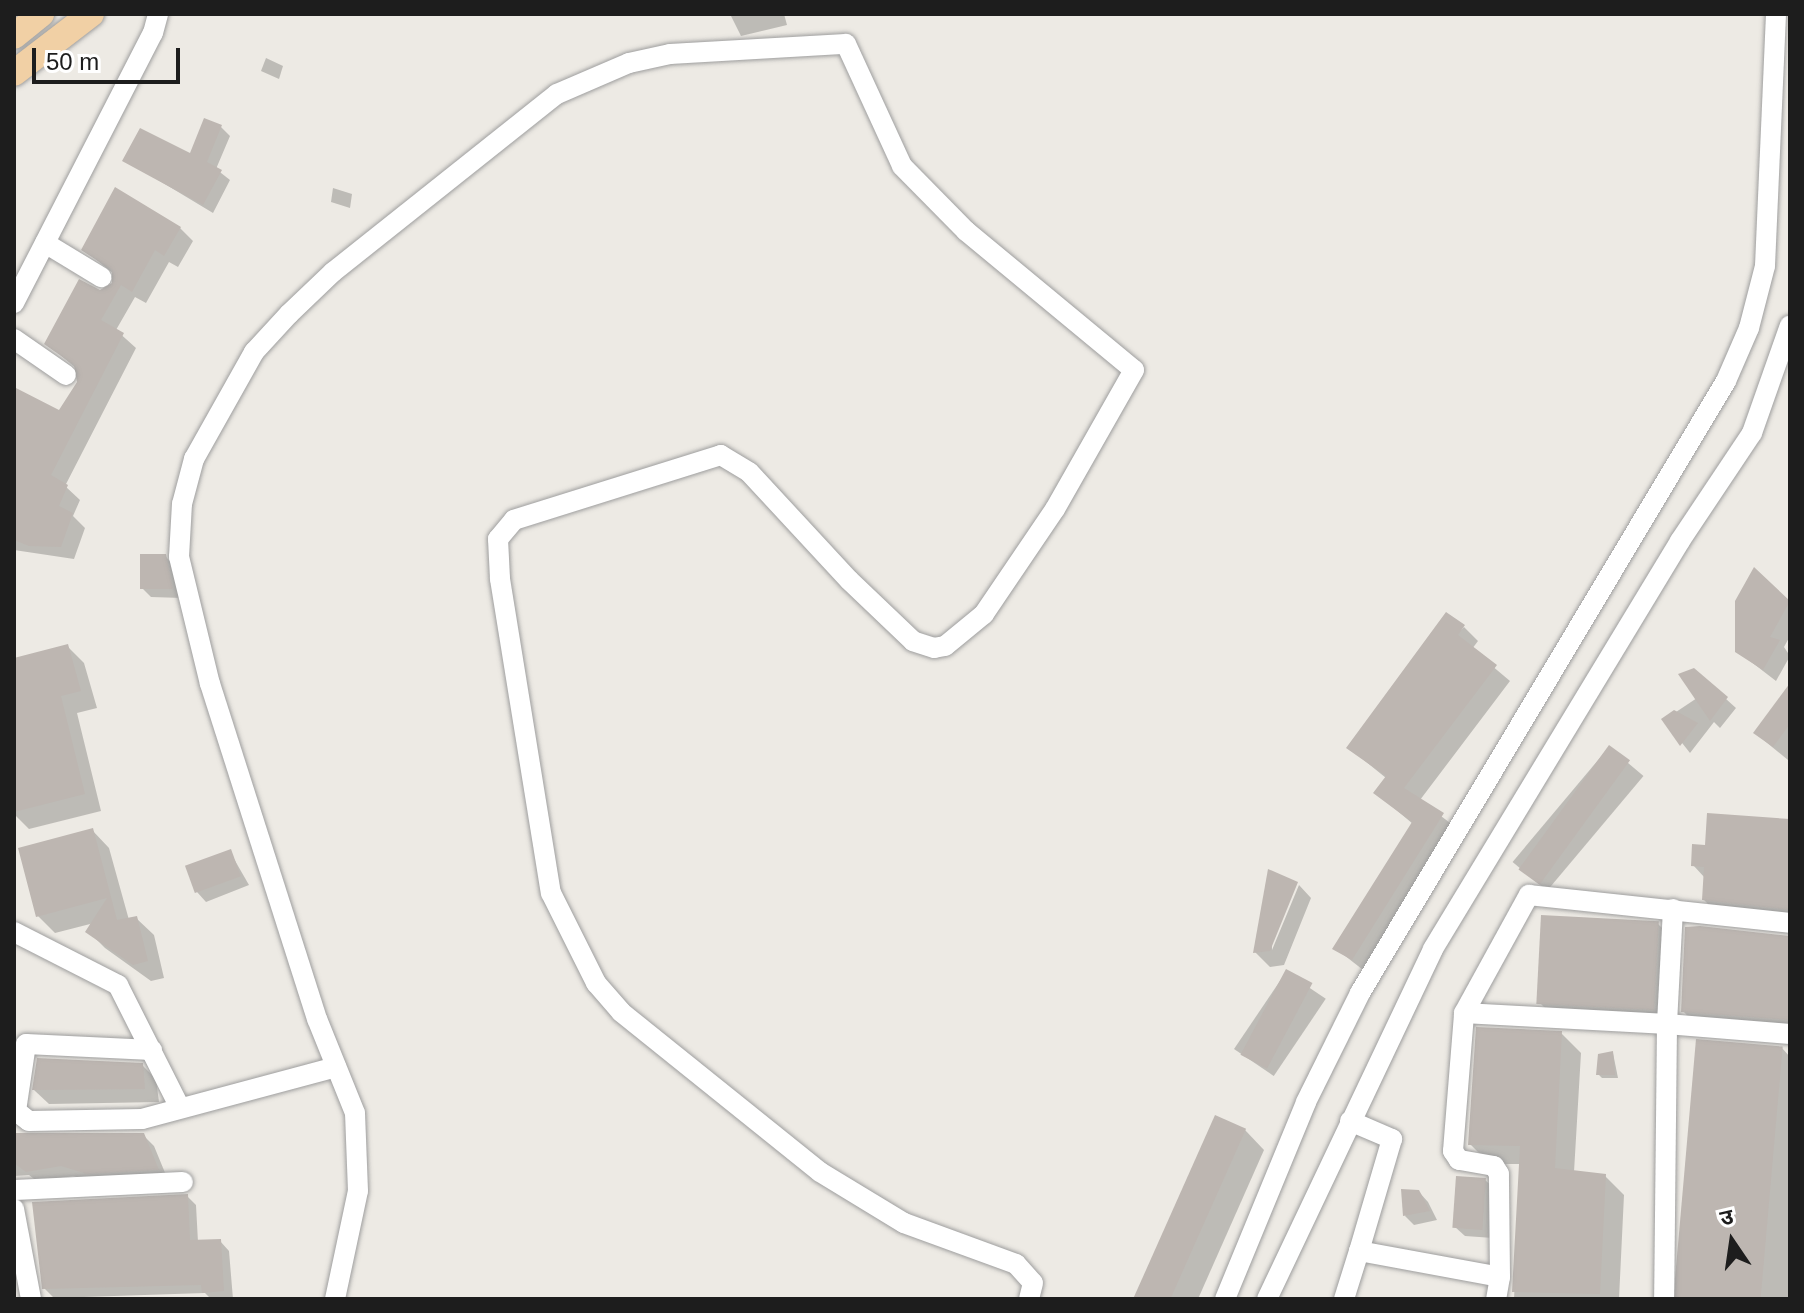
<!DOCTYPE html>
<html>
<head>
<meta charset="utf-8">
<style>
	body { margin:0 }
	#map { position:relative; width:1804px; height:1313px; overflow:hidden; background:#edeae4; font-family:Arial,"Noto Sans Devanagari",sans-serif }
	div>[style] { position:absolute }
	.shadow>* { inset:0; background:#0003; transform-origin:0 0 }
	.building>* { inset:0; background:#bdb6b1; transform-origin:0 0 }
	.roads { filter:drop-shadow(0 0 2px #9e9e9e) drop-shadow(0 0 2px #9e9e9e) }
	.minor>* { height:20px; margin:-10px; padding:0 10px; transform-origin:10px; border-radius:10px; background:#fff }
	.major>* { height:26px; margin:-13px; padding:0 13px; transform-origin:13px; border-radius:13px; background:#f1d0a5 }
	span { translate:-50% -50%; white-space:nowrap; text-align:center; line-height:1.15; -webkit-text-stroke:7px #fff; paint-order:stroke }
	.frame { position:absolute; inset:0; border:16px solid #1d1d1d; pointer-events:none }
	.north { position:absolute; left:1692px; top:1201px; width:80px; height:80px; -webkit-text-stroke:6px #fff; paint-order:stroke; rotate:347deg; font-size:22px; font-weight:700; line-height:32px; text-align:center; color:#1d1d1d }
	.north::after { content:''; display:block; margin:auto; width:28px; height:36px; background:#1d1d1d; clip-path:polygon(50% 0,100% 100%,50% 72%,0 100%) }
	.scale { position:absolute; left:32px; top:48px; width:148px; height:36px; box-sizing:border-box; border:4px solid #1d1d1d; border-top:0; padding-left:10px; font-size:24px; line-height:28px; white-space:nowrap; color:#1d1d1d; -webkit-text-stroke:6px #fff; paint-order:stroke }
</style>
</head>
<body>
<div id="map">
	<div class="shadow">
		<div style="clip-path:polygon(730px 14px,784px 14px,787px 25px,741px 36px)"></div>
		<div style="clip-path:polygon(266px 58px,283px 66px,279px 79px,261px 71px)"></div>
		<div style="clip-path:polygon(221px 127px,230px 136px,216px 169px,230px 180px,213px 213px,125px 160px,191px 156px)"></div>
		<div style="clip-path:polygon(333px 188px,352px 194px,350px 208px,331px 202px)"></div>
		<div style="clip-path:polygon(180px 228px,193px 241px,178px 267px,169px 262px,146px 303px,135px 297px,116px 330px,136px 348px,65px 486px,80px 500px,73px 516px,85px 528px,74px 559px,14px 550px,14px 400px,60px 413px,79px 382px,77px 369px,46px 343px,114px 284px,114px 274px,83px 249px)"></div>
		<div style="clip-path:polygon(165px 556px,175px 566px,182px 598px,151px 597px,142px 588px)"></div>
		<div style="clip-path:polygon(1754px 570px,1790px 604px,1790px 636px,1784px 647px,1790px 656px,1776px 681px,1737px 651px)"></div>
		<div style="clip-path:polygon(1464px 627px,1478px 641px,1472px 649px,1510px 681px,1420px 800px,1458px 829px,1367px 973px,1335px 948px,1413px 824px,1376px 793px,1386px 778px,1349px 748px)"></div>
		<div style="clip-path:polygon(67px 646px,84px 663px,97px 708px,77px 713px,101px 811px,29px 829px,14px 814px,14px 661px)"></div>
		<div style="clip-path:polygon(1790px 686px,1790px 757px,1788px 760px,1755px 733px)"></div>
		<div style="clip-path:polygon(1697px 698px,1726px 699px,1736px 708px,1720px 728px,1714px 722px,1690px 753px,1664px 720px)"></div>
		<div style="left:1609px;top:747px;width:45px;height:150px;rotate:40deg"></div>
		<div style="clip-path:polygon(1790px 821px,1790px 927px,1723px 919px,1704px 900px,1705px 878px,1693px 865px,1707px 847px)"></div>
		<div style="clip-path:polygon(92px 830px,109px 848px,129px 920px,136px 918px,154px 935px,164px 978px,151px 981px,105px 948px,88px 931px,94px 923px,55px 933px,38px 916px)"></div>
		<div style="clip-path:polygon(230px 852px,249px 885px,206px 902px,197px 892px)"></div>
		<div style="clip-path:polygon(1299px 885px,1311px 898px,1284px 965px,1270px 967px,1255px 952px,1272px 940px,1272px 950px)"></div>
		<div style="clip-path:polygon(1658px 924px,1678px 944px,1674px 1027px,1560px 1023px,1540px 1003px)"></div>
		<div style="clip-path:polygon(1790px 937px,1790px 1037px,1702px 1031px,1683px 1011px)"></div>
		<div style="left:1286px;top:972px;width:48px;height:93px;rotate:34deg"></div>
		<div style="clip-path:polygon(1561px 1033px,1581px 1053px,1574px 1172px,1605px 1176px,1624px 1195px,1619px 1299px,1514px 1299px,1521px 1164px,1490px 1164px,1470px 1144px)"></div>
		<div style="clip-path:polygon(1782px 1048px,1790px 1057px,1789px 1299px,1683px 1299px)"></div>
		<div style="clip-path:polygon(1613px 1053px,1618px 1078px,1602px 1078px,1598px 1074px)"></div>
		<div style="clip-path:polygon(142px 1065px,156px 1079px,159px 1102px,49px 1104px,34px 1090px)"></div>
		<div style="clip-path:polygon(1245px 1130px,1264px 1150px,1198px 1299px,1136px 1299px)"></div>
		<div style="clip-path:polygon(14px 1135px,143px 1135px,154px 1146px,168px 1180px,99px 1183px,73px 1176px,38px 1182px,29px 1175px,14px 1176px)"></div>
		<div style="clip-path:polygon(1485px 1180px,1495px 1189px,1493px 1238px,1465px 1236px,1455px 1227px)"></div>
		<div style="clip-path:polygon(1419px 1192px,1428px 1202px,1437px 1220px,1414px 1225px,1405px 1216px)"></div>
		<div style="clip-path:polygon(187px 1196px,196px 1205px,198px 1242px,220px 1241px,229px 1251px,233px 1299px,211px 1299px,205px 1293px,54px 1298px,44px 1288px)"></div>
	</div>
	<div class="building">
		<div style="clip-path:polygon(204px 118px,222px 125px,207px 162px,222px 170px,203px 205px,122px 161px,140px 128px,190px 153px)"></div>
		<div style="clip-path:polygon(115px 187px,181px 227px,164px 256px,155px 250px,132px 292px,121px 285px,101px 320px,124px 333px,51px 475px,68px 485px,59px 506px,73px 513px,61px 547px,29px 546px,14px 540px,14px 387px,59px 410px,77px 382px,74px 365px,44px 344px,79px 279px,100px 290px,112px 283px,112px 270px,81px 250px)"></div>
		<div style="clip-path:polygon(140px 554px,166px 554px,173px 589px,140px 589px)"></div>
		<div style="clip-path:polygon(1754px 567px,1790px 601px,1770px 637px,1780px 640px,1763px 670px,1735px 652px,1735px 601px)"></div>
		<div style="clip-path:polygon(1446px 612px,1465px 625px,1458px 635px,1497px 665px,1404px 788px,1444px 813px,1352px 960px,1332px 949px,1412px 822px,1373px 793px,1386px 776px,1346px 748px)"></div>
		<div style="clip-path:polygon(68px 644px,81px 691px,61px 696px,85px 794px,14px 812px,14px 658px)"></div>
		<div style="clip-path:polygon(1694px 668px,1728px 697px,1710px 721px,1678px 674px)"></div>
		<div style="clip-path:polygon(1790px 683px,1790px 724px,1773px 747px,1753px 733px)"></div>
		<div style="clip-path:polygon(1674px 710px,1698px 723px,1680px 746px,1661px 719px)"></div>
		<div style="left:1609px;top:745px;width:26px;height:154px;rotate:36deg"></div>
		<div style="clip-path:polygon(1707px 813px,1790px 819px,1790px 910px,1702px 900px,1704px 867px,1691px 866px,1692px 844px,1705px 845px)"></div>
		<div style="clip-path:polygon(93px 828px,117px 920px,137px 916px,148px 961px,133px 965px,85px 932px,107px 898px,36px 917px,18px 848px)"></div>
		<div style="left:231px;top:849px;width:29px;height:49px;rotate:70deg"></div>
		<div style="clip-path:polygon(1268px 869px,1298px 882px,1270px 951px,1253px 953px)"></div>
		<div style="left:1541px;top:915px;width:118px;height:89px;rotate:3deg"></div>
		<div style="clip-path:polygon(1700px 926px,1790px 936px,1790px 1020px,1681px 1012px,1685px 927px)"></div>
		<div style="left:1286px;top:969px;width:30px;height:97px;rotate:28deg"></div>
		<div style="clip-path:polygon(1476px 1027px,1562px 1031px,1555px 1168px,1606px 1174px,1600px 1294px,1512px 1292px,1520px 1146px,1468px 1145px)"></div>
		<div style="left:1696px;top:1039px;width:87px;height:260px;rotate:5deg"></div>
		<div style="clip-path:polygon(1613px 1051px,1615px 1075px,1596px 1075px,1598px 1054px)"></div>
		<div style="clip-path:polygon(37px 1058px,143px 1063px,145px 1089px,32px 1090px)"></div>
		<div style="left:1215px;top:1115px;width:34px;height:201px;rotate:24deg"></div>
		<div style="clip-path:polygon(14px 1133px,144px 1133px,159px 1170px,87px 1174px,61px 1166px,26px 1172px,14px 1163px)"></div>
		<div style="left:1456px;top:1176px;width:30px;height:52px;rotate:4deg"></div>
		<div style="clip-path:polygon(1401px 1189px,1419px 1190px,1430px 1211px,1403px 1216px)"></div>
		<div style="clip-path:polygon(188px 1194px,190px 1240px,221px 1239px,224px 1291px,202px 1293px,201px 1285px,42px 1289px,32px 1202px)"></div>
	</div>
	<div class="roads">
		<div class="minor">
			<div style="left:45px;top:243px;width:66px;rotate:31.3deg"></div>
			<div style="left:14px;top:303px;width:304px;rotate:-62.8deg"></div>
			<div style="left:153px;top:33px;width:20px;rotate:-75deg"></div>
			<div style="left:14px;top:339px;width:63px;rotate:34.7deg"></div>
			<div style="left:1673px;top:909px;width:115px;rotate:93deg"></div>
			<div style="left:1667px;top:1024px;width:123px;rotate:4.6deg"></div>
			<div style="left:14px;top:932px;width:117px;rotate:27deg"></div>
			<div style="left:118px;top:985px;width:136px;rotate:63.2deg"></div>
			<div style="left:1464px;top:1013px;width:135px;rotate:-61.2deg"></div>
			<div style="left:1529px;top:895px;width:262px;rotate:6.1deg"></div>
			<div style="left:152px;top:1050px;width:126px;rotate:-177.3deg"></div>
			<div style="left:26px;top:1044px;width:68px;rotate:98.5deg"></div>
			<div style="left:16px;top:1111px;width:16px;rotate:38deg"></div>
			<div style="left:29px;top:1121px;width:113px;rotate:-1deg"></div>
			<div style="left:142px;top:1119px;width:201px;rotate:-15deg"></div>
			<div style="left:1350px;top:1121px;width:46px;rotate:23.2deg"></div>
			<div style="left:1392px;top:1139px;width:117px;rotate:106.4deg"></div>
			<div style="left:14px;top:1190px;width:169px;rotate:-2.7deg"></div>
			<div style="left:14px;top:1209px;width:92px;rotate:79.3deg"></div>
			<div style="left:1500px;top:1277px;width:103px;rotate:-90.6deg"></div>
			<div style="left:1499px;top:1174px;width:9px;rotate:-122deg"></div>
			<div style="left:1494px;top:1166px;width:36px;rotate:-170deg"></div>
			<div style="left:1459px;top:1160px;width:11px;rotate:-124deg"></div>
			<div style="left:1453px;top:1151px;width:138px;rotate:-85.4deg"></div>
			<div style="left:1464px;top:1013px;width:203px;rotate:3.1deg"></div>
			<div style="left:1667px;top:1024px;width:275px;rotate:90.6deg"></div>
			<div style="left:335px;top:1299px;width:110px;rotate:-78deg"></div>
			<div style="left:358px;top:1191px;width:78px;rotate:-92.2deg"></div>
			<div style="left:355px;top:1113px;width:101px;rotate:-112deg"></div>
			<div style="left:317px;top:1019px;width:352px;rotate:-107.7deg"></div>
			<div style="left:210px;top:684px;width:131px;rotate:-103.7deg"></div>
			<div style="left:179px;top:557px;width:53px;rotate:-86.8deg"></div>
			<div style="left:182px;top:504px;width:47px;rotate:-75.1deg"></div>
			<div style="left:194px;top:459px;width:123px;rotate:-60.7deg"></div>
			<div style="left:254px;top:352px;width:52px;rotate:-47.4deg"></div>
			<div style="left:289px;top:314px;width:61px;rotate:-43.7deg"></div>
			<div style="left:333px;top:272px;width:286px;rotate:-38.5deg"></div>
			<div style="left:557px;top:94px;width:78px;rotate:-23.3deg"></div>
			<div style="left:629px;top:63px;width:42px;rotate:-12.4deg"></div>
			<div style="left:670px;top:54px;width:176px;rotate:-3.3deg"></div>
			<div style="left:846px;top:44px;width:134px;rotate:65.3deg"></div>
			<div style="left:902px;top:166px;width:91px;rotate:45.4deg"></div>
			<div style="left:966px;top:231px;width:218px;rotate:39.6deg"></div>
			<div style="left:1134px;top:370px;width:160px;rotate:119.6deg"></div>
			<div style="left:1055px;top:509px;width:127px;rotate:124.1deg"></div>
			<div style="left:984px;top:614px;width:50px;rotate:140.6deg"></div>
			<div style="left:945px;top:646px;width:11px;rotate:170deg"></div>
			<div style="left:934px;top:648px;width:22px;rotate:-162deg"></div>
			<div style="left:913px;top:641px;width:88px;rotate:-136.4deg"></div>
			<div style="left:849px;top:580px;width:147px;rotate:-132.8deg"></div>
			<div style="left:749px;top:472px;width:33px;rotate:-149deg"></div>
			<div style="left:721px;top:455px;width:217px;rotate:162.6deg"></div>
			<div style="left:514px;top:520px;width:25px;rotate:130deg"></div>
			<div style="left:498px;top:539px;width:40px;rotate:87.1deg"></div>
			<div style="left:500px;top:579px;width:318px;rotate:80.8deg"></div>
			<div style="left:551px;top:893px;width:101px;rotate:63.4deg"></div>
			<div style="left:596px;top:983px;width:38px;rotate:49deg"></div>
			<div style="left:621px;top:1012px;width:255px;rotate:38.8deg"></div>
			<div style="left:820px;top:1172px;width:98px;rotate:31.3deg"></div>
			<div style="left:904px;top:1223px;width:119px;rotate:20.1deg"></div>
			<div style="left:1016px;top:1264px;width:25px;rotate:48deg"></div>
			<div style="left:1033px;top:1283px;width:16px;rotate:104deg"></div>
			<div style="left:1225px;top:1299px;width:213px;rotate:-67.6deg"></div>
			<div style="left:1306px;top:1102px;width:122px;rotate:-63.6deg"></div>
			<div style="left:1360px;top:993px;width:713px;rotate:-59.12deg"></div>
			<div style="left:1726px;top:381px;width:58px;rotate:-66.5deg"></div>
			<div style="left:1749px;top:328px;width:64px;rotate:-75.5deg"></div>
			<div style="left:1765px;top:266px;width:252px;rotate:-87.5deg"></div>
			<div style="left:1267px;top:1299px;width:387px;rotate:-64.6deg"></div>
			<div style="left:1433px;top:949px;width:477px;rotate:-58.8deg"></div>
			<div style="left:1680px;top:541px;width:130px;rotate:-56.3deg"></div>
			<div style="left:1752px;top:433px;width:114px;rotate:-70.6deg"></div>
			<div style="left:1344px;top:1299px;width:50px;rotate:-72.6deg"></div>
			<div style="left:1359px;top:1251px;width:143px;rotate:10.4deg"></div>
			<div style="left:1500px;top:1277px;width:22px;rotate:100deg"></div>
		</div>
		<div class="major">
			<div style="left:14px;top:36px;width:35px;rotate:-39deg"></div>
			<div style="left:14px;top:73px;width:97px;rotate:-37.5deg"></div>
		</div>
	</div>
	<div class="frame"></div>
	<div class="north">उ</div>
	<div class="scale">50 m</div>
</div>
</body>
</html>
